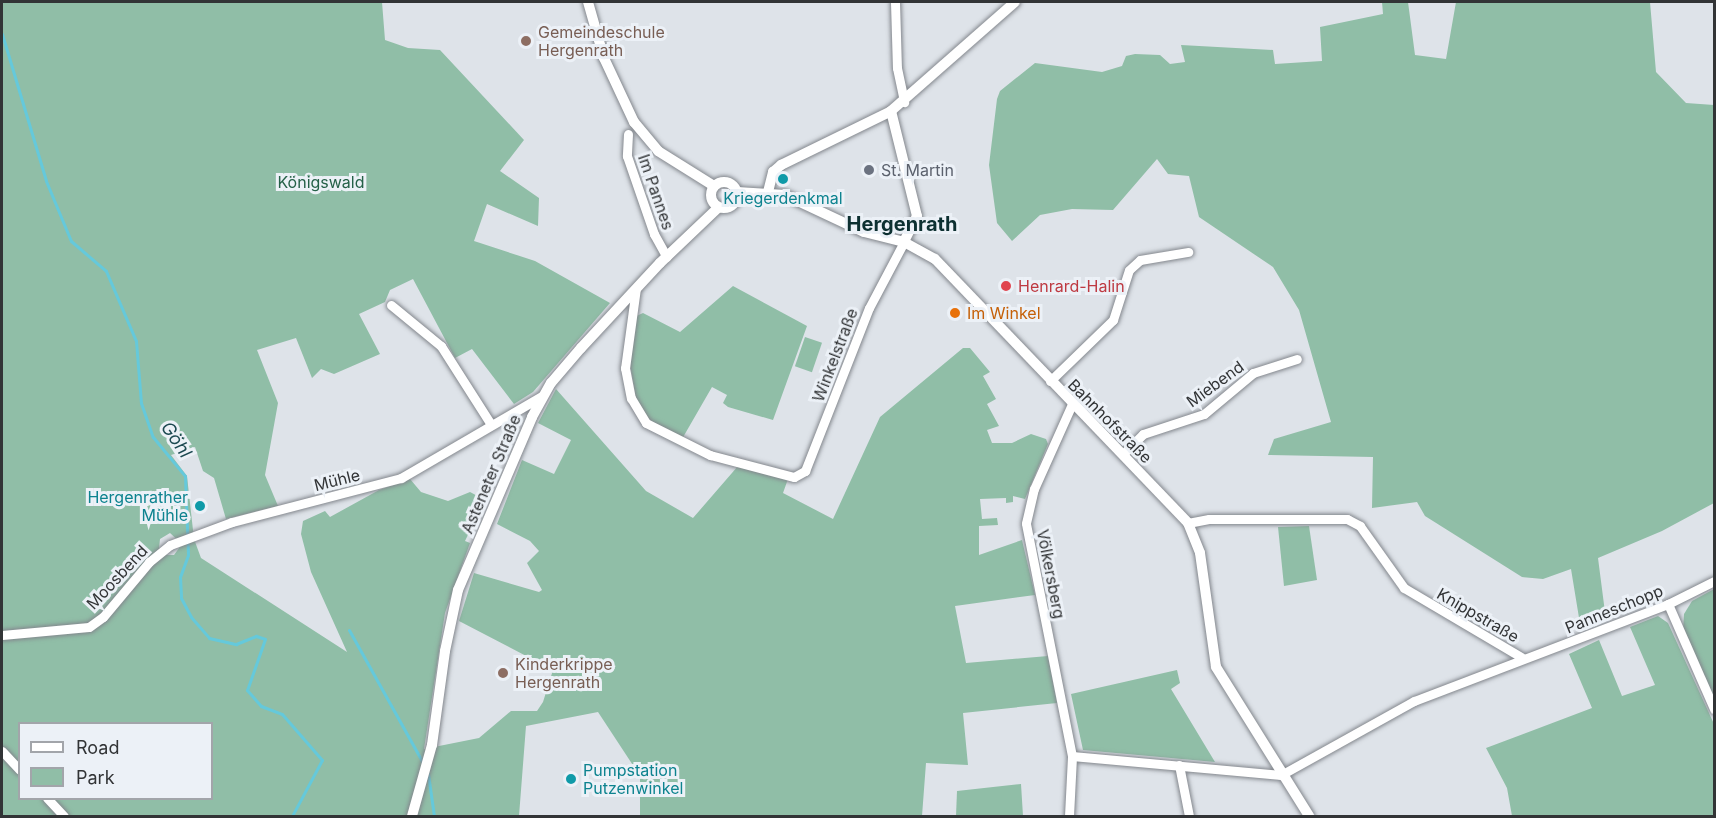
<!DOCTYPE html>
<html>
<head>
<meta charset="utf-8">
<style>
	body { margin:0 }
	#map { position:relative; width:1716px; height:818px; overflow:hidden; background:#dee3e9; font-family:Inter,sans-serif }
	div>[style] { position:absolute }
	.green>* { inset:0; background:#90bea7; transform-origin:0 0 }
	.stream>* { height:3px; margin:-1.5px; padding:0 1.5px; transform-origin:1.5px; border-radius:1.5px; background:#65c9db }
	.roads { filter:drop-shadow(0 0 2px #83878d) drop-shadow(0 0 2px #83878d) }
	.minor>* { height:9px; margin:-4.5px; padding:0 4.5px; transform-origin:4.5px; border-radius:4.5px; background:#fff }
	.tertiary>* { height:10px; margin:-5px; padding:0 5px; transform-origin:5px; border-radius:5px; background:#fff }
	.tertiary>.ring { margin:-5px; padding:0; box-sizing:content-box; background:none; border:10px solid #fff; border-radius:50% }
	.dots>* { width:16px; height:16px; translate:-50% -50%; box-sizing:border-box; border:3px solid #ecf1f7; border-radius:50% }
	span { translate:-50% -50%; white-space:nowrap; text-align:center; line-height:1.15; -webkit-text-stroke:6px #ecf1f7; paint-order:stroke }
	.education-label { font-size:16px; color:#785e54 }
	.left { translate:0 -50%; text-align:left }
	.worship-label { font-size:16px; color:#5b616d }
	.park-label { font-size:16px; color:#256148 }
	.street-label { font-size:16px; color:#323436 }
	.culture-label { font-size:16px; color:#0d838f }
	.right { translate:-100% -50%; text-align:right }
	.health-label { font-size:16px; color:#be3a42 }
	.food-label { font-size:16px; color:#c56008 }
	.water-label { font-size:18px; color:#1c4951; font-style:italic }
	.quarter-label { font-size:20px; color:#0d3031; font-weight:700 }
	.frame { position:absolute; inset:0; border:3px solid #323436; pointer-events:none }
	.legend { position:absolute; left:18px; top:722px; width:195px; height:78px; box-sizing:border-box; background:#ecf1f7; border:2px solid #a2a5aa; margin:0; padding:8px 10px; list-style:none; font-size:18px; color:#323436 }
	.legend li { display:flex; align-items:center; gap:12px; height:30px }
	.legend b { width:30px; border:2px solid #a2a5aa }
</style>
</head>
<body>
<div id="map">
	<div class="green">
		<div style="clip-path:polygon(evenodd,2px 2px,382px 2px,385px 40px,408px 48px,440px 50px,524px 140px,500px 171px,539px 198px,538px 226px,487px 204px,474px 241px,535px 261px,610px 303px,533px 392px,514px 404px,472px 349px,455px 358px,413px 279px,390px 290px,385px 302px,359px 314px,380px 354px,334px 374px,321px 369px,312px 378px,296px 338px,257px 350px,278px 403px,265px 475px,278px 506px,226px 519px,214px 478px,203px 471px,195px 447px,171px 455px,187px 476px,194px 539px,201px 558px,347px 652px,311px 572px,301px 534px,303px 521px,325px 511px,330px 517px,379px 490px,410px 479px,421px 492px,448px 501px,470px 492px,485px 500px,465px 541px,470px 543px,445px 613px,424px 749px,479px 738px,511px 711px,537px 711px,543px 702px,553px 670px,459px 621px,474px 573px,539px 592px,542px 590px,527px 563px,539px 551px,530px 541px,497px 524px,522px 460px,554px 474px,571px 440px,538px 423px,556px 389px,646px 491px,693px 518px,738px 466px,788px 479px,783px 493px,833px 519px,880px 417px,963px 348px,970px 348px,990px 372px,983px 376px,996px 399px,987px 404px,999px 426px,987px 430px,992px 443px,1012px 443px,1031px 434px,1046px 439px,1048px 444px,1025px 499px,1013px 496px,1013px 502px,1006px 503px,1006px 498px,980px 499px,982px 519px,997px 518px,998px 525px,979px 526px,979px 555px,1022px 540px,1035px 595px,955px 606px,966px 663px,1048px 656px,1057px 703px,963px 713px,968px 765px,926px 763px,922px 816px,640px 816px,640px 776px,598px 712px,526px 726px,519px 816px,2px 816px,2px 2px,170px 533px,182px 544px,174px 555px,167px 555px,159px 548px,160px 539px,170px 533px,2px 2px,20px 724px,212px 724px,212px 798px,20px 798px,20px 724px)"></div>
		<div style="clip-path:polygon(1382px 2px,1408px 2px,1415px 55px,1446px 59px,1456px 2px,1650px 2px,1656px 72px,1686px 103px,1714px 105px,1714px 503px,1662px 531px,1598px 558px,1606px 620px,1581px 630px,1571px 569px,1543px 579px,1522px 577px,1425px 516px,1417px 502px,1372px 508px,1373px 457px,1268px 455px,1274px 439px,1331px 422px,1299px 310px,1273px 267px,1199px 217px,1189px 176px,1168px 174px,1157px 159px,1113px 210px,1072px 209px,1040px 215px,1012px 241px,997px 223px,989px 165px,997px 99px,1000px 91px,1035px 63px,1102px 72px,1122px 66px,1126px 56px,1135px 54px,1160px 55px,1170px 64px,1185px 62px,1181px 45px,1273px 50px,1275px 64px,1322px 61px,1320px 27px,1383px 14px)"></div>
		<div style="clip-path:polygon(733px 286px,807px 326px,773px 420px,728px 407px,723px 403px,727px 395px,712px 387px,682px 439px,648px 419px,637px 405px,630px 364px,632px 318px,643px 313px,680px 332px)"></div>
		<div style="left:805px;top:337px;width:18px;height:31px;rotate:19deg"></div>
		<div style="clip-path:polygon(1309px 526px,1317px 580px,1284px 586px,1278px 527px)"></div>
		<div style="clip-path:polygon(1714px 589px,1714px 699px,1683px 631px,1684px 614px,1692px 601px)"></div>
		<div style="clip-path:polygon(1658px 616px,1668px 623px,1714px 724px,1714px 816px,1512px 816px,1507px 788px,1486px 748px,1592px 708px,1569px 654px,1599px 640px,1622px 696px,1655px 685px,1630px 627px)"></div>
		<div style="clip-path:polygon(1177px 670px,1180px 683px,1171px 689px,1215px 762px,1083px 750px,1071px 694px)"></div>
		<div style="clip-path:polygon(1021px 784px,1023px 816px,956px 816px,957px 791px)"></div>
	</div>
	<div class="stream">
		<div style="left:2px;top:34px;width:153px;rotate:73.3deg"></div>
		<div style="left:46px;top:181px;width:65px;rotate:67.4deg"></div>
		<div style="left:71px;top:241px;width:46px;rotate:40.6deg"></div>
		<div style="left:106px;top:271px;width:76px;rotate:66.8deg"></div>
		<div style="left:136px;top:341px;width:62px;rotate:85.4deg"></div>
		<div style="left:141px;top:403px;width:36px;rotate:71deg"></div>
		<div style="left:153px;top:437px;width:50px;rotate:50.6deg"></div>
		<div style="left:185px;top:476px;width:79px;rotate:87.8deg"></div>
		<div style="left:188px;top:555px;width:23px;rotate:110deg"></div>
		<div style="left:180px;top:577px;width:21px;rotate:87deg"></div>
		<div style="left:181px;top:598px;width:21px;rotate:62deg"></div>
		<div style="left:191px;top:617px;width:28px;rotate:49deg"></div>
		<div style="left:209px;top:638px;width:28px;rotate:13deg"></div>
		<div style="left:236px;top:644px;width:22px;rotate:-22deg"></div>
		<div style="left:256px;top:636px;width:9px;rotate:18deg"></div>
		<div style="left:265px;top:639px;width:54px;rotate:109.4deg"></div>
		<div style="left:247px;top:690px;width:21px;rotate:49deg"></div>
		<div style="left:261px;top:706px;width:22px;rotate:21deg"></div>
		<div style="left:282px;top:714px;width:61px;rotate:49deg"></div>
		<div style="left:322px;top:760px;width:64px;rotate:118.2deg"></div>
		<div style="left:349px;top:630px;width:152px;rotate:60.9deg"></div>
		<div style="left:428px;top:774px;width:42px;rotate:81.9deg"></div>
	</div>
	<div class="roads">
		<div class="minor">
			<div style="left:895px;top:2px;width:66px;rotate:88.3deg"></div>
			<div style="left:897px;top:68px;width:35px;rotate:78deg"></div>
			<div style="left:628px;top:134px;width:22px;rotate:93deg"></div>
			<div style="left:627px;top:156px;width:83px;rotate:70.9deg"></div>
			<div style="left:654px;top:234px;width:26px;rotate:61deg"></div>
			<div style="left:636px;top:288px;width:81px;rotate:97.8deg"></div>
			<div style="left:625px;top:368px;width:31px;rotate:79deg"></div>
			<div style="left:631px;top:398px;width:29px;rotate:59deg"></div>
			<div style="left:646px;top:423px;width:72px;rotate:26.6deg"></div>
			<div style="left:710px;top:455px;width:87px;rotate:14.7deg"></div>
			<div style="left:794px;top:477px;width:13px;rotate:-29deg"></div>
			<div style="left:805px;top:471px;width:175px;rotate:-68.6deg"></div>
			<div style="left:869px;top:308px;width:75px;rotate:-62.1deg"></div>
			<div style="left:391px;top:305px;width:65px;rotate:39.4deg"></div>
			<div style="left:441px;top:346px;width:91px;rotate:57.5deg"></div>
			<div style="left:1050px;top:381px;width:88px;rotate:-44.1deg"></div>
			<div style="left:1113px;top:320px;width:52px;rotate:-72.3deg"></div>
			<div style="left:1129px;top:270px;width:15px;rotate:-42deg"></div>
			<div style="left:1140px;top:260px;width:49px;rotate:-9.5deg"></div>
			<div style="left:1123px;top:454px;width:28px;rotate:-45deg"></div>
			<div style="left:1143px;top:434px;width:64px;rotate:-18.2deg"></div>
			<div style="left:1204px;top:414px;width:64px;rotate:-39.9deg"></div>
			<div style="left:1253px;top:373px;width:46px;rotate:-17.7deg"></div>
			<div style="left:1188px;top:523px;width:21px;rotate:-11deg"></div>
			<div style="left:1209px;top:519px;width:138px"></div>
			<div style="left:1347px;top:519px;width:15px;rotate:28deg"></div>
			<div style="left:1360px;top:526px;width:76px;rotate:54.6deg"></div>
			<div style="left:1404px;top:588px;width:136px;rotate:30.5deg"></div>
			<div style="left:1668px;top:604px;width:115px;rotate:66.3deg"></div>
			<div style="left:2px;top:635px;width:87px;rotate:-5.3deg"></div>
			<div style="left:89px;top:627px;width:17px;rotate:-36deg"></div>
			<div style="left:103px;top:617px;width:72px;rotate:-50.1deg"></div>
			<div style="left:149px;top:562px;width:27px;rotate:-39deg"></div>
			<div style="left:170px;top:545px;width:66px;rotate:-20.4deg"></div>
			<div style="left:232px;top:522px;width:175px;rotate:-14.6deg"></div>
			<div style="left:401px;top:478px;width:163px;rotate:-30.2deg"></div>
			<div style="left:2px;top:751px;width:26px;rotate:47deg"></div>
			<div style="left:1072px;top:756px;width:210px;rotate:5.2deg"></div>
			<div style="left:1281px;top:775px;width:152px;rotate:-29.1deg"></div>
			<div style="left:1414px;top:701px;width:272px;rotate:-20.9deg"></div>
			<div style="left:1668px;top:604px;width:51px;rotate:-26.6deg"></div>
			<div style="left:1179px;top:765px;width:52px;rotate:78.9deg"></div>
			<div style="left:47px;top:798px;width:25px;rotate:47deg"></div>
			<div style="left:1069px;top:816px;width:60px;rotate:-87.1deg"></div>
			<div style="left:1072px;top:756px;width:237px;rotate:-101.2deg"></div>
			<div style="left:1026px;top:523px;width:35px;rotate:-77deg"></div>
			<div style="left:1034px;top:489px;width:93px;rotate:-65.9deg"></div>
		</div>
		<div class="tertiary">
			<div style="left:588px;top:2px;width:58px;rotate:74.1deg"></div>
			<div style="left:604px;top:58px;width:71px;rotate:64.9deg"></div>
			<div style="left:634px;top:122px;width:38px;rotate:50deg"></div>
			<div style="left:658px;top:151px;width:66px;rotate:32deg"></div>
			<div style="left:891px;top:111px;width:108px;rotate:76.1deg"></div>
			<div style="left:917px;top:216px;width:29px;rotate:117deg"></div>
			<div class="ring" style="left:711px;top:182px;width:16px;height:16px"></div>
			<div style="left:737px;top:192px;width:48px;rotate:3.6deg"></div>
			<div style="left:785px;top:195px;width:87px;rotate:25.1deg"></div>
			<div style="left:864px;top:232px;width:41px;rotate:14deg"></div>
			<div style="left:904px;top:242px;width:35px;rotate:29deg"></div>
			<div style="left:935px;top:259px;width:366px;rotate:46.2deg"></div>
			<div style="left:1188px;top:523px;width:32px;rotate:68deg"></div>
			<div style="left:1200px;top:553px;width:115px;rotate:82deg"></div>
			<div style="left:1216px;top:667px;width:176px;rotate:58deg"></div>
			<div style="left:768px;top:192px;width:21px;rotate:-76deg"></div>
			<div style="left:773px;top:172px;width:11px;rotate:-41deg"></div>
			<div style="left:781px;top:165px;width:123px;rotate:-26.1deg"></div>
			<div style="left:891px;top:111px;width:165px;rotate:-41.3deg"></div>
			<div style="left:412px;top:816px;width:74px;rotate:-74.3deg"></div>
			<div style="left:432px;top:745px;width:95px;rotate:-82.1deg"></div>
			<div style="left:445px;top:651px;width:62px;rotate:-78deg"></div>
			<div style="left:458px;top:590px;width:188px;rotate:-66.8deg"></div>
			<div style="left:532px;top:417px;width:39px;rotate:-61deg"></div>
			<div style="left:551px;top:383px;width:46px;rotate:-49.4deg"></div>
			<div style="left:581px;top:348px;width:116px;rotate:-47.1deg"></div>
			<div style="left:660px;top:263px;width:81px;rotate:-43.5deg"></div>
		</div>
	</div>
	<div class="dots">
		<div style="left:526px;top:41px;background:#8d6e63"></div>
		<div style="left:869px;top:170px;background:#6b7280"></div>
		<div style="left:783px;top:179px;background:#0f9aa8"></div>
		<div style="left:1006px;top:286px;background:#e0444e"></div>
		<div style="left:955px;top:313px;background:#e8710a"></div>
		<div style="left:200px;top:506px;background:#0f9aa8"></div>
		<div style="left:503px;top:673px;background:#8d6e63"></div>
		<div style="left:571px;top:779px;background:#0f9aa8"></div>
	</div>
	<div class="education-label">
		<span class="left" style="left:538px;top:41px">Gemeindeschule<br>Hergenrath</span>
		<span class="left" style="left:515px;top:673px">Kinderkrippe<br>Hergenrath</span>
	</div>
	<div class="worship-label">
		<span class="left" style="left:881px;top:170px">St. Martin</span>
	</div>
	<div class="park-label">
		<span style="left:321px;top:182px">Königswald</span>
	</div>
	<div class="street-label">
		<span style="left:656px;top:192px;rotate:71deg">Im Pannes</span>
		<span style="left:835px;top:355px;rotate:-69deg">Winkelstraße</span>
		<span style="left:1215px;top:384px;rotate:-36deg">Miebend</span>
		<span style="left:1110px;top:421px;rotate:45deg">Bahnhofstraße</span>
		<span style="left:491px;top:474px;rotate:-67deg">Asteneter Straße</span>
		<span style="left:337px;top:480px;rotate:-14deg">Mühle</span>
		<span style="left:1051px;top:574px;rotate:79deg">Völkersberg</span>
		<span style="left:117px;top:577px;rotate:-47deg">Moosbend</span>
		<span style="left:1614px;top:609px;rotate:-22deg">Panneschopp</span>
		<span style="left:1478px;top:615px;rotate:30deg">Knippstraße</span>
	</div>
	<div class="culture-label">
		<span style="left:783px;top:198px">Kriegerdenkmal</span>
		<span class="right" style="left:188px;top:506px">Hergenrather<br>Mühle</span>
		<span class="left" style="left:583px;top:779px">Pumpstation<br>Putzenwinkel</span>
	</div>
	<div class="health-label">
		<span class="left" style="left:1018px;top:286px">Henrard-Halin</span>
	</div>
	<div class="food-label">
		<span class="left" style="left:967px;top:313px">Im Winkel</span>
	</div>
	<div class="water-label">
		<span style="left:176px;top:440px;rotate:56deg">Göhl</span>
	</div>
	<div class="quarter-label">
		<span style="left:902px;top:224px">Hergenrath</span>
	</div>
	<div class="frame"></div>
	<ul class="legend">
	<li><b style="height:8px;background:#fff"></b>Road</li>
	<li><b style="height:16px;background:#90bea7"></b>Park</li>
	</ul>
</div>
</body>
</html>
